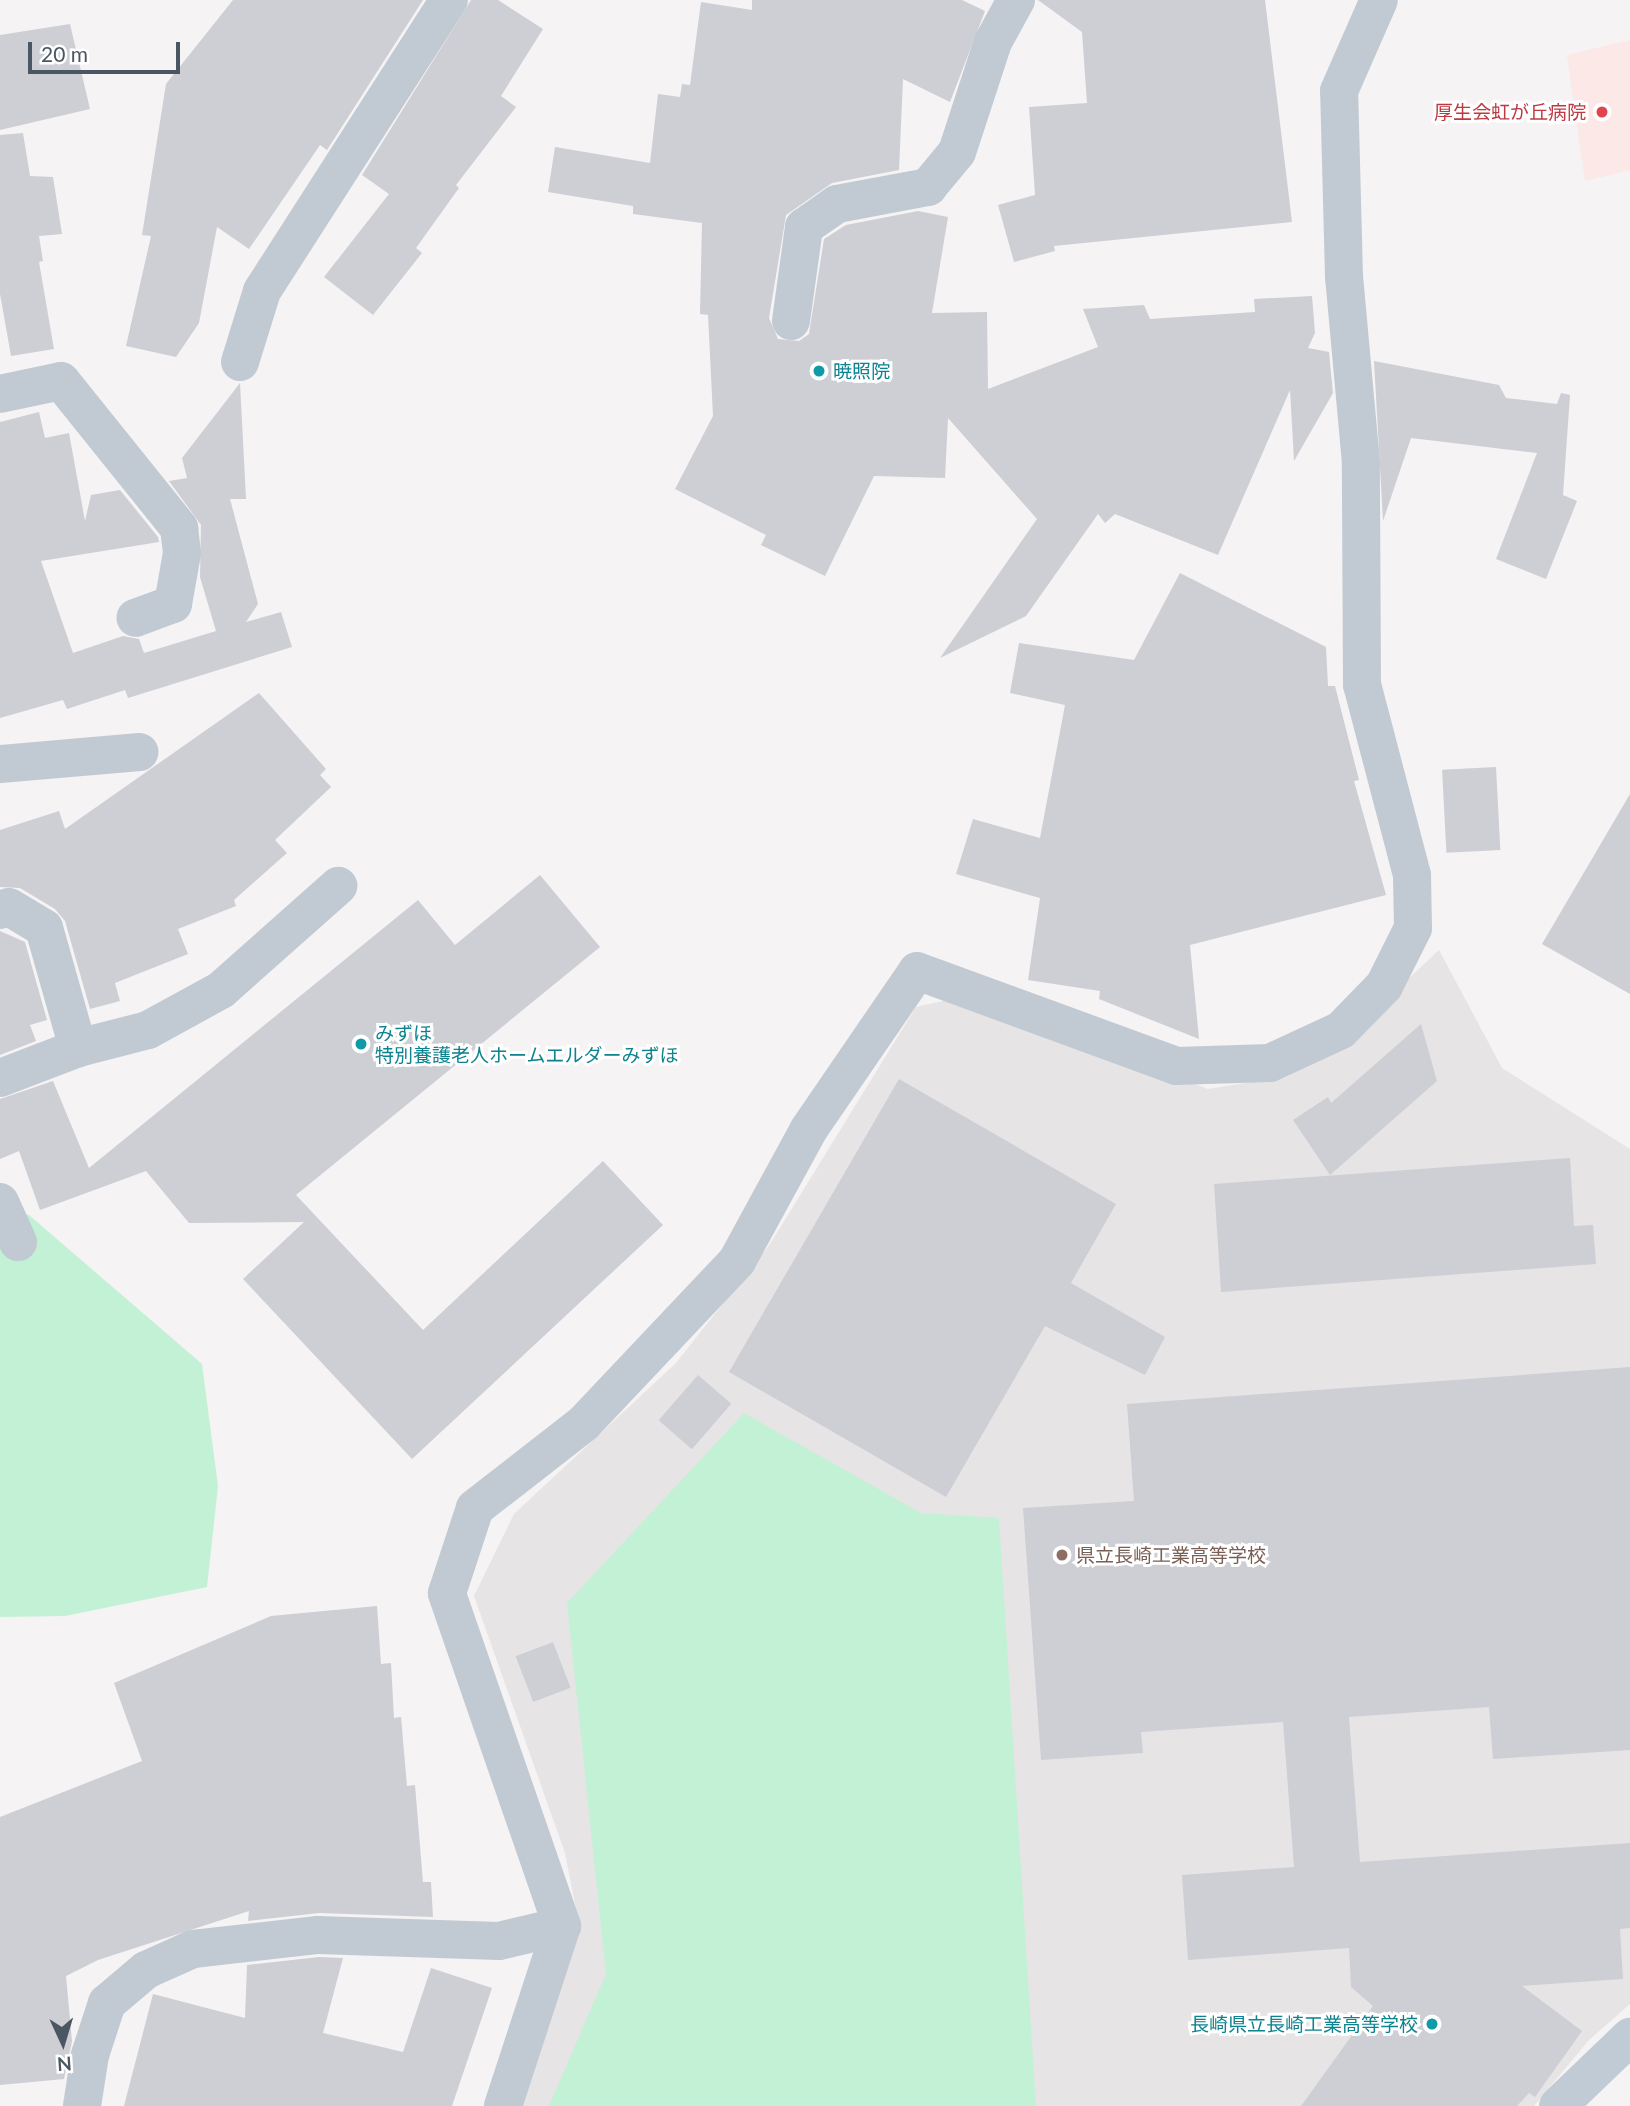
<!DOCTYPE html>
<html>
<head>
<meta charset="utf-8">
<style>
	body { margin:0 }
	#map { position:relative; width:1630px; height:2106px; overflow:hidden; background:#f5f3f3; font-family:Lato,"Noto Sans JP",sans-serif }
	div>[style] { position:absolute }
	.education>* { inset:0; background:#e6e4e5 }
	.medical>* { inset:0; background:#fce8e6 }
	.green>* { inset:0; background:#c3f1d5 }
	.building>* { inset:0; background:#cdcfd5; transform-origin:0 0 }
	.street>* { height:38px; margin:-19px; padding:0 19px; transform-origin:19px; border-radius:19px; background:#c1cad2 }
	.secondary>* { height:38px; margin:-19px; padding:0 19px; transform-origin:19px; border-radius:19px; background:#c1cbd6 }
	.dots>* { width:19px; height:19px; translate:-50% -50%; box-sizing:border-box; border:4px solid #fff; border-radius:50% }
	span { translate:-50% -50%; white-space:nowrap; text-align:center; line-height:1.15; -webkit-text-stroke:6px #fff; paint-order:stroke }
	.health-label { font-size:19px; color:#be3a42 }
	.right { translate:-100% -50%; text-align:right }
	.culture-label { font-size:19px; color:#0d838f }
	.left { translate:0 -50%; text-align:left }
	.education-label { font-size:19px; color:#785e54 }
	.north { position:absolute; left:28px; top:2008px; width:70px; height:70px; -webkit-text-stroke:5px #fff; paint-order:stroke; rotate:176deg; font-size:19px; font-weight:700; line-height:28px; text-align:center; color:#4a5661 }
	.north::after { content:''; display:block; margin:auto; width:24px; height:32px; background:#4a5661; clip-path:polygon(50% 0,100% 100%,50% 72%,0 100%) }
	.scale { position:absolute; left:28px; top:42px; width:152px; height:32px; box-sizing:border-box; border:4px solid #4a5661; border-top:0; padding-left:9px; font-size:21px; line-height:24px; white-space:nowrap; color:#4a5661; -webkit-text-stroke:5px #fff; paint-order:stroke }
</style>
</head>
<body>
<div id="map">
	<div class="education">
		<div style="clip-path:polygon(1439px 950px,1502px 1068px,1630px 1149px,1630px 2004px,1589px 2040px,1534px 2106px,516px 2106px,578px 1920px,565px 1853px,474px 1596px,514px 1514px,676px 1363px,770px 1244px,916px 1007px,960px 997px,1208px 1089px,1288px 1076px,1354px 1030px)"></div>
	</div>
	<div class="medical">
		<div style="clip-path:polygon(1630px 40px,1630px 170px,1585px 181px,1567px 55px)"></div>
	</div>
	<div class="green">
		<div style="clip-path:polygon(0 1207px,29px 1215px,202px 1364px,218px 1486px,207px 1587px,65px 1616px,0 1617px)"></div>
		<div style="clip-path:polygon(744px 1413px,921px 1513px,999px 1518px,1036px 2106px,549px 2106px,606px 1974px,567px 1603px)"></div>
	</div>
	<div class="building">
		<div style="clip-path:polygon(233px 0,423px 0,327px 150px,320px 145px,249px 249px,217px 227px,199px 323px,176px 357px,126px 346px,151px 236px,142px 235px,166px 84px)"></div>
		<div style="clip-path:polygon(471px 0,498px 0,543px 29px,501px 96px,516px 107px,456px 185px,459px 188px,416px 248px,422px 253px,373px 315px,324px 277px,389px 194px,362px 175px)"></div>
		<div style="clip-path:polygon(752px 0,962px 0,985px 11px,950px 102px,903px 79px,899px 170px,832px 183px,786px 215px,769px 318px,778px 339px,799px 341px,809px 334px,824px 239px,846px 225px,918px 211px,948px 217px,932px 313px,987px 312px,988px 389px,1098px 347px,1083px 309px,1144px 305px,1150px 319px,1255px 312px,1254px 299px,1312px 296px,1315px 333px,1308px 348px,1329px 352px,1333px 393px,1294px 461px,1290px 390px,1218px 555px,1115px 514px,1105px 523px,1098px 514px,1026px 616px,940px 658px,1037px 519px,948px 418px,945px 478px,874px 476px,825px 576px,761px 545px,766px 535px,675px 489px,713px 416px,708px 315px,700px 314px,702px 223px,633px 214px,633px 206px,548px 192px,555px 147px,650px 163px,658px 94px,680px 97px,682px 84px,690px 85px,701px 2px,752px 10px)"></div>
		<div style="clip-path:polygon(1038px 0,1265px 0,1292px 222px,1054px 246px,1055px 251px,1014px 262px,998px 205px,1035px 195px,1029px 107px,1087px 103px,1082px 32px)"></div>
		<div style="clip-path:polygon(70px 24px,90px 109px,0 130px,0 35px)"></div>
		<div style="clip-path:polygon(23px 133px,30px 176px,53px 177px,62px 234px,39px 236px,43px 261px,39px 262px,54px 349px,11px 356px,0 294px,0 135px)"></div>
		<div style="clip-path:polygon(1374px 361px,1499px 385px,1506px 398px,1557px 404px,1561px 393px,1570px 395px,1563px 495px,1577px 501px,1546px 579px,1496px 559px,1537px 453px,1411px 438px,1383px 521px)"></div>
		<div style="clip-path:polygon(240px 383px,246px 499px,230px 499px,258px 604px,246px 622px,281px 612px,292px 647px,128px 698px,125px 690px,67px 709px,63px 700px,0 718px,0 422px,39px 412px,45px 438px,69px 433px,85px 521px,91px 495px,120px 490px,158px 537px,159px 542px,41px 561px,73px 653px,123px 636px,139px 639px,144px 653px,216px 631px,200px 577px,201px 525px,169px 481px,187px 478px,182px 458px)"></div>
		<div style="clip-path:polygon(1180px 573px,1326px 647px,1328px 686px,1335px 686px,1359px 780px,1354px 781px,1386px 895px,1190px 945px,1199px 1039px,1099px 999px,1100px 991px,1028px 980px,1040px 898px,956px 874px,973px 819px,1040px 838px,1065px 705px,1010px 693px,1019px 643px,1134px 660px)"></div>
		<div style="clip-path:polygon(259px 693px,326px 769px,320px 775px,331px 787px,275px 840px,287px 853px,234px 900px,236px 906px,178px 929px,188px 954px,115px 983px,120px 1001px,90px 1009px,65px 921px,55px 909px,20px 888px,0 887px,0 830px,59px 811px,65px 829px)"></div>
		<div style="left:1496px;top:767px;width:83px;height:54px;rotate:87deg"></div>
		<div style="clip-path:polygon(1630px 794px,1630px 994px,1542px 944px)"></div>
		<div style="clip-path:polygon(540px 875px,600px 947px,296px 1195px,423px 1330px,603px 1161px,663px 1225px,412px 1459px,243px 1279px,304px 1222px,189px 1223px,146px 1171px,40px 1210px,19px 1151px,0 1159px,0 1099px,53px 1081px,89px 1168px,418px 900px,455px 945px)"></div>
		<div style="clip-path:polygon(0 931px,25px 942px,47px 1020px,30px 1025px,36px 1041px,0 1055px)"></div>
		<div style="clip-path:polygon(1421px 1024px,1437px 1081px,1330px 1175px,1293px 1120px,1328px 1097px,1331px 1103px)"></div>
		<div style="clip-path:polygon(899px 1079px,1116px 1204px,1071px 1283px,1165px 1337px,1145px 1375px,1045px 1326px,946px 1497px,729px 1372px)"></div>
		<div style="clip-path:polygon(1570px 1158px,1574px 1226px,1593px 1225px,1596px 1264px,1221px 1292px,1214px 1184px)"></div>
		<div style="clip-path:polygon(1630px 1367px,1630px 1750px,1493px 1759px,1489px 1707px,1349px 1717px,1360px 1862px,1630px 1843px,1630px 1928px,1620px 1929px,1623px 1979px,1522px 1986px,1582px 2031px,1535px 2097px,1529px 2093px,1517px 2106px,1301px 2106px,1373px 2006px,1351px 1987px,1349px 1948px,1188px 1960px,1182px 1875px,1294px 1867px,1283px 1722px,1141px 1732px,1143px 1753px,1041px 1760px,1023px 1508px,1134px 1501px,1127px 1404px)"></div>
		<div style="left:698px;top:1375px;width:44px;height:60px;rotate:41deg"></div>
		<div style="clip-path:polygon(377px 1606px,381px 1664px,391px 1663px,394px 1718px,401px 1717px,407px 1786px,415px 1785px,423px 1882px,431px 1882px,433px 1917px,319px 1913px,248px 1921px,249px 1911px,98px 1960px,66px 1976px,72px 2041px,64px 2079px,0 2085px,0 1817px,142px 1761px,114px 1683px,271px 1616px)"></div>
		<div style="left:553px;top:1642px;width:49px;height:40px;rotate:69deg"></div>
		<div style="clip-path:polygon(319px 1957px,343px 1958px,323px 2033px,403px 2052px,431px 1968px,492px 1988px,452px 2106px,124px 2106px,153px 1994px,245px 2018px,247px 1965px)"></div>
	</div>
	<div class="street">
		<div style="left:791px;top:321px;width:95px;rotate:-82.1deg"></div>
		<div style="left:804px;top:227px;width:40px;rotate:-34.9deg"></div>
		<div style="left:837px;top:204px;width:93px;rotate:-10.6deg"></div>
		<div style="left:928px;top:187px;width:45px;rotate:-50.4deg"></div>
		<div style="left:957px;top:152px;width:116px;rotate:-71.9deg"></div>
		<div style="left:993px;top:42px;width:48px;rotate:-61.3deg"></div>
		<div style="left:240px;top:362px;width:74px;rotate:-72.8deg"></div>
		<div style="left:262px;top:291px;width:346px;rotate:-57.3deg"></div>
		<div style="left:0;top:394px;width:62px;rotate:-12deg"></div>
		<div style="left:61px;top:381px;width:189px;rotate:51.2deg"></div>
		<div style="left:179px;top:528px;width:25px;rotate:83deg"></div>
		<div style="left:182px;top:553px;width:52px;rotate:100deg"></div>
		<div style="left:173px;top:604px;width:40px;rotate:159.8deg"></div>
		<div style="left:0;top:764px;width:140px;rotate:-4.9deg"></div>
		<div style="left:0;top:910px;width:9px;rotate:-18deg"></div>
		<div style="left:9px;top:907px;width:41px;rotate:31deg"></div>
		<div style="left:44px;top:928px;width:125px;rotate:74.2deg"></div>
		<div style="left:0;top:1078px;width:84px;rotate:-21deg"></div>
		<div style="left:78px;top:1048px;width:72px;rotate:-14.4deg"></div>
		<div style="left:148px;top:1030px;width:83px;rotate:-28.7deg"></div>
		<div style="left:221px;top:990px;width:157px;rotate:-41.6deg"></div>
		<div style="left:0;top:1202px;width:44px;rotate:65.8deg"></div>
		<div style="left:82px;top:2106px;width:52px;rotate:-81.1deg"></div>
		<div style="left:90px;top:2055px;width:55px;rotate:-71.9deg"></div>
		<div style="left:107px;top:2003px;width:51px;rotate:-40.2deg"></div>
		<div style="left:146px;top:1970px;width:51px;rotate:-24.1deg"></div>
		<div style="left:193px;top:1949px;width:126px;rotate:-6.4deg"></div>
		<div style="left:318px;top:1935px;width:181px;rotate:1.9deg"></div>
		<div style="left:499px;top:1941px;width:65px;rotate:-13.4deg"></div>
		<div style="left:503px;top:2106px;width:189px;rotate:-71.9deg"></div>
		<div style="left:562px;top:1926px;width:352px;rotate:-109.1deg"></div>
		<div style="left:447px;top:1593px;width:89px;rotate:-71.8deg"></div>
		<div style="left:475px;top:1508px;width:138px;rotate:-37.9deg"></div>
		<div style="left:584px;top:1423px;width:223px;rotate:-46.6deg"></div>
		<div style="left:737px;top:1261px;width:150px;rotate:-61.4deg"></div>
		<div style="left:809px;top:1129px;width:191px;rotate:-55.6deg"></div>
		<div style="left:917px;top:971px;width:276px;rotate:20.1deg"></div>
		<div style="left:1176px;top:1066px;width:94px;rotate:-1.8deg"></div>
		<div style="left:1270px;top:1063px;width:78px;rotate:-24.9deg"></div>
		<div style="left:1341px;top:1030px;width:62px;rotate:-45.7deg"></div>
		<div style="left:1384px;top:986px;width:65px;rotate:-63.4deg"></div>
		<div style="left:1413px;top:928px;width:53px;rotate:-91.1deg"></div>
		<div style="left:1412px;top:875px;width:196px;rotate:-104.7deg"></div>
		<div style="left:1362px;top:685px;width:222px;rotate:-90.3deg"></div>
		<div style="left:1361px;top:463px;width:187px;rotate:-95.2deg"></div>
		<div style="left:1344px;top:277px;width:186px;rotate:-91.5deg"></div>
		<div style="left:1339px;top:91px;width:99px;rotate:-66.3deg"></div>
	</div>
	<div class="secondary">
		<div style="left:1558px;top:2106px;width:100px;rotate:-43.8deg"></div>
	</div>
	<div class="dots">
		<div style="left:1602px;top:112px;background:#e0444e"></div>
		<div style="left:819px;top:371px;background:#0f9aa8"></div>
		<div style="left:361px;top:1044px;background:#0f9aa8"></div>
		<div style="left:1062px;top:1555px;background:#8d6e63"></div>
		<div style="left:1432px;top:2024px;background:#0f9aa8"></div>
	</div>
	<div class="health-label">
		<span class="right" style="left:1586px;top:112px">厚生会虹が丘病院</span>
	</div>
	<div class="culture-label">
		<span class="left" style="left:833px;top:371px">暁照院</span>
		<span class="left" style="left:375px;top:1044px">みずほ<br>特別養護老人ホームエルダーみずほ</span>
		<span class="right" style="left:1418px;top:2024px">長崎県立長崎工業高等学校</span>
	</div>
	<div class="education-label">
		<span class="left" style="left:1076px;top:1555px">県立長崎工業高等学校</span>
	</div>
	<div class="north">N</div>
	<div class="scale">20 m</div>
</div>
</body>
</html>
